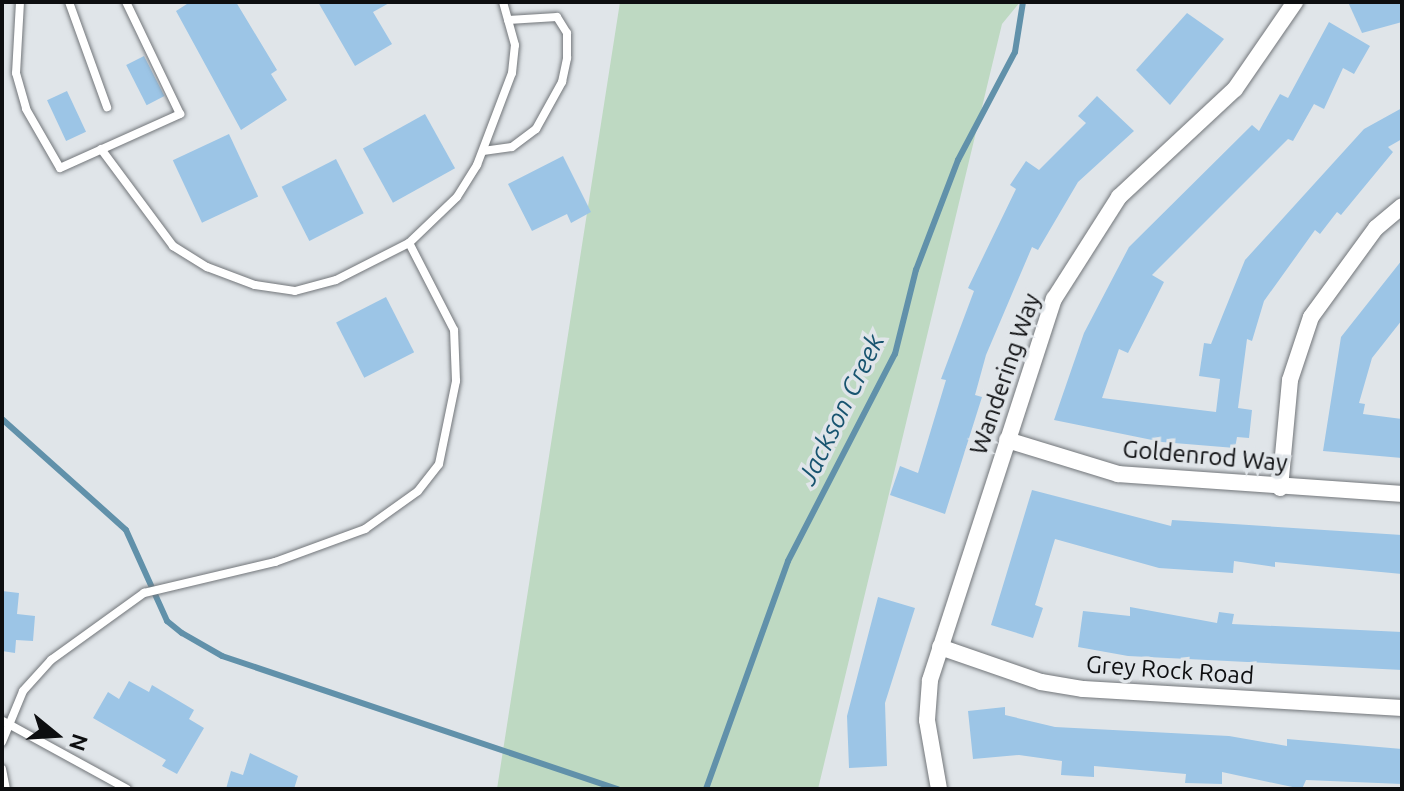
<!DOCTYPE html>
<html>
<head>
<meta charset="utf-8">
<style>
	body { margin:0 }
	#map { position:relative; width:1404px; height:791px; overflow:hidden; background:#e0e5e9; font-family:Ubuntu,sans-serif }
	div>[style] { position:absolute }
	.green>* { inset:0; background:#bed9c2 }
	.stream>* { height:6px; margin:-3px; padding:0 3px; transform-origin:3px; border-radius:3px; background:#6191aa }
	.building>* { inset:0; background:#9cc5e6; transform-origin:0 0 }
	.roads { filter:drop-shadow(0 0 2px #72767a) drop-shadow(0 0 2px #72767a) }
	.lane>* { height:8px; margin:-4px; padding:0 4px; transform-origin:4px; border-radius:4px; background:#fff }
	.street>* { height:16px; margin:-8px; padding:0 8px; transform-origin:8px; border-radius:8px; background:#fff }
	span { translate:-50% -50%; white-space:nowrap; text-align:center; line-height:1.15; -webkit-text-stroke:7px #e0e5e9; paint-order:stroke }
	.street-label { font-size:24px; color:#0d0e10 }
	.water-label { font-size:26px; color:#185470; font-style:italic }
	.frame { position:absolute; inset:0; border:4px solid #0d0e10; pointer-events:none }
	.north { position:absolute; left:16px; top:695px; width:80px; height:80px; -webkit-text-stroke:6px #e0e5e9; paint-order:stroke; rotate:108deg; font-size:22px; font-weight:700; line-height:32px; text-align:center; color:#0d0e10 }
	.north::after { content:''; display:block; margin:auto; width:28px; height:36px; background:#0d0e10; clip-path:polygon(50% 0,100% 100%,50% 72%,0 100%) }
</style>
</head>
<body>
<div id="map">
	<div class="green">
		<div style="clip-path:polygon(620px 2px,1020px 2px,1002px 24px,818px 789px,497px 789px)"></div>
	</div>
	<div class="stream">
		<div style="left:2px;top:419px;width:166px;rotate:41.8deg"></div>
		<div style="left:126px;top:530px;width:100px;rotate:65.7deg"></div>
		<div style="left:167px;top:621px;width:19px;rotate:39deg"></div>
		<div style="left:182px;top:633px;width:46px;rotate:29.9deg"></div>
		<div style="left:222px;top:656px;width:418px;rotate:18.6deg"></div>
		<div style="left:706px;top:789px;width:242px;rotate:-70.2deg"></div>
		<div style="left:788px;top:561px;width:233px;rotate:-62.7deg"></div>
		<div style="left:895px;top:354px;width:87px;rotate:-76deg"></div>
		<div style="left:916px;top:270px;width:118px;rotate:-69.1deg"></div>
		<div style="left:958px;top:160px;width:122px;rotate:-62.2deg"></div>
		<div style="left:1015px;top:52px;width:51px;rotate:-80.9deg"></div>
	</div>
	<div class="building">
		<div style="clip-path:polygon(190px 2px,236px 2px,277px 70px,271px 74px,287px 100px,241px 130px,176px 11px)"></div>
		<div style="clip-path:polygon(318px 2px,391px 2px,373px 12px,392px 44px,355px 66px)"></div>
		<div style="clip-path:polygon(1348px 2px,1402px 2px,1402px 22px,1362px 33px)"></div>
		<div style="clip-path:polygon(1187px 13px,1224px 39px,1170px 105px,1136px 70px)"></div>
		<div style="clip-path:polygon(1329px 22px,1370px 46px,1354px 74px,1343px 68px,1324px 109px,1314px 104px,1293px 141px,1288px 139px,1152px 275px,1164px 282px,1128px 353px,1119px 349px,1102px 398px,1216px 412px,1220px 379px,1199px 376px,1204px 343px,1211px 344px,1245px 260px,1364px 129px,1402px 108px,1402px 139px,1388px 147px,1393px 152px,1341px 215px,1337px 212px,1320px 234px,1315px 230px,1264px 301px,1252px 341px,1247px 339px,1238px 408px,1252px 410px,1249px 438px,1237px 437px,1235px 448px,1162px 442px,1054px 420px,1084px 333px,1129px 247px,1252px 125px,1259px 131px,1280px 94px,1288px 98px)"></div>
		<div style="left:144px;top:56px;width:45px;height:20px;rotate:63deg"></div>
		<div style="left:67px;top:91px;width:45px;height:22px;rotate:65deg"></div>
		<div style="clip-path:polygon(1097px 96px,1134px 131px,1078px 182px,1038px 250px,1032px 247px,986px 355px,975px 395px,982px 397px,945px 514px,890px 495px,900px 466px,918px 473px,946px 380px,941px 379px,974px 291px,968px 288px,1016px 189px,1010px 185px,1026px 161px,1039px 170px,1086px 123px,1078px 116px)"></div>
		<div style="left:425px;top:114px;width:62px;height:71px;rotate:61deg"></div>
		<div style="left:229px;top:134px;width:69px;height:62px;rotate:65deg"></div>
		<div style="clip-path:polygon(563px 156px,591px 212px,571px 223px,567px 214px,532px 231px,508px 184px)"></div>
		<div style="left:336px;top:159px;width:61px;height:61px;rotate:63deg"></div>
		<div style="clip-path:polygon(1402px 260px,1402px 320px,1372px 358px,1359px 403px,1365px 404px,1363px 414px,1402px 419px,1402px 458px,1323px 451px,1341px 337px)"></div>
		<div style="left:386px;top:297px;width:62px;height:56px;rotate:63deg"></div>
		<div style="clip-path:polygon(1032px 490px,1171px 526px,1172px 520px,1402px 535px,1402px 574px,1275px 562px,1275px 567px,1234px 561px,1233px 573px,1159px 568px,1055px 539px,1035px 605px,1043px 608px,1033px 638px,991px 625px)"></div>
		<div style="clip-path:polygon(2px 591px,19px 593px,17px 614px,35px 616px,33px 641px,16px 640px,15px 653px,2px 651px)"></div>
		<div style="clip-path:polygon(878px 597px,915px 608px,885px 703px,887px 766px,849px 768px,847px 716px)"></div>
		<div style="clip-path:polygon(1130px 607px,1217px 623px,1219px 612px,1234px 614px,1232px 624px,1402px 632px,1402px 670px,1128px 656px,1078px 647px,1083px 611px,1130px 616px)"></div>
		<div style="clip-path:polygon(129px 681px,149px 692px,152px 685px,194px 710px,189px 719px,204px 728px,177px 774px,162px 766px,166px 760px,93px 718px,108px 692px,119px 699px)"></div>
		<div style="clip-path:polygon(1005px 707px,1005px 715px,1055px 727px,1229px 736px,1287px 746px,1287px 739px,1402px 749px,1402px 784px,1306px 780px,1302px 789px,1222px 772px,1222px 784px,1185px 783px,1186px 774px,1094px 766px,1094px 777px,1061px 775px,1062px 761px,1019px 755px,973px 759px,968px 711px)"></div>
		<div style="clip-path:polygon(250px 753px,298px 776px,294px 789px,226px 789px,231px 771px,243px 775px)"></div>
	</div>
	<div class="roads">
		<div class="lane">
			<div style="left:20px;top:2px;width:71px;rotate:93.2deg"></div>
			<div style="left:16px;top:73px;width:37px;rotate:74deg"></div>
			<div style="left:26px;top:109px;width:68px;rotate:60deg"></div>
			<div style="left:60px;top:168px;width:132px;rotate:-24.2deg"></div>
			<div style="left:180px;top:114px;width:124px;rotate:-115.7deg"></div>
			<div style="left:69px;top:2px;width:112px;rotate:70.1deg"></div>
			<div style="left:101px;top:149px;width:121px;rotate:53.4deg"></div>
			<div style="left:173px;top:246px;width:40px;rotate:32deg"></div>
			<div style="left:207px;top:267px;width:51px;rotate:20.6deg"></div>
			<div style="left:255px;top:285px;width:40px;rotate:8.5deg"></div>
			<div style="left:295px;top:291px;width:42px;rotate:-15deg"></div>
			<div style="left:336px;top:280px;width:82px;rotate:-26.9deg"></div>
			<div style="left:409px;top:243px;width:66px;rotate:-43.8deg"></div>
			<div style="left:457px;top:197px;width:38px;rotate:-58deg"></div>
			<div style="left:477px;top:165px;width:98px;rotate:-69.2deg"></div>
			<div style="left:512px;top:73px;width:28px;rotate:-84deg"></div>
			<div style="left:515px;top:45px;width:45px;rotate:-105.6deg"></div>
			<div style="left:483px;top:151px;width:29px;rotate:-8deg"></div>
			<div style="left:512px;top:147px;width:30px;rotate:-37deg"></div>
			<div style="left:536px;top:129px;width:54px;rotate:-61deg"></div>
			<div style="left:562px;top:82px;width:25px;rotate:-78deg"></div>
			<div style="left:567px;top:58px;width:25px;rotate:-90deg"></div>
			<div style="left:567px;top:33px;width:19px;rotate:-122deg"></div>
			<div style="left:557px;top:17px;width:49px;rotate:176.5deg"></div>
			<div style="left:3px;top:721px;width:141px;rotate:28.7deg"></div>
			<div style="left:2px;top:742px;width:55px;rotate:-67.6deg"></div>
			<div style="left:23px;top:691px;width:42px;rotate:-47.9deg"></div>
			<div style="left:51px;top:660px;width:115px;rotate:-35.8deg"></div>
			<div style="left:144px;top:593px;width:135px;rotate:-13.3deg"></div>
			<div style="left:275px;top:562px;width:96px;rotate:-20.1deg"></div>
			<div style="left:365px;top:529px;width:65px;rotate:-35.6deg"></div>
			<div style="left:418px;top:491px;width:34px;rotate:-52deg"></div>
			<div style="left:439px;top:464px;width:85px;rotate:-78.4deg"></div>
			<div style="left:456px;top:381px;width:51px;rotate:-92.2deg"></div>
			<div style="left:454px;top:330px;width:98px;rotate:-117.3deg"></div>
			<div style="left:2px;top:769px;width:20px;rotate:79deg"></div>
		</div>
		<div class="street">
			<div style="left:1007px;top:440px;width:116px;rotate:17deg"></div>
			<div style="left:1118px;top:474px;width:285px;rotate:4deg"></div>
			<div style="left:1280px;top:488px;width:108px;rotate:-84.7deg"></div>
			<div style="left:1290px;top:380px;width:66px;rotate:-71.6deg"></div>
			<div style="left:1311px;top:317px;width:110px;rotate:-53.9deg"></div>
			<div style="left:1376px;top:228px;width:34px;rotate:-40deg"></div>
			<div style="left:940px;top:647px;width:107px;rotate:19.1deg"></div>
			<div style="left:1041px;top:682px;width:43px;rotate:9.5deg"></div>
			<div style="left:1083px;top:689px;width:320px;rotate:3.4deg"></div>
			<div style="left:939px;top:789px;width:70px;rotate:-99.9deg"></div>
			<div style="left:927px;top:720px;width:40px;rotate:-85.7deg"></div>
			<div style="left:930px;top:680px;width:401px;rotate:-72deg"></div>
			<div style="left:1054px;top:299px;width:121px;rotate:-57.5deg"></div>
			<div style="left:1119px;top:197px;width:158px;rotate:-43deg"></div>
			<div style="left:1235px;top:89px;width:106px;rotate:-55.4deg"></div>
		</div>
	</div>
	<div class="street-label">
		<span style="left:1005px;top:374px;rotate:-71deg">Wandering Way</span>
		<span style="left:1205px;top:456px;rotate:5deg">Goldenrod Way</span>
		<span style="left:1170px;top:670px;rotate:4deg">Grey Rock Road</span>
	</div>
	<div class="water-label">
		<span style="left:841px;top:409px;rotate:-64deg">Jackson Creek</span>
	</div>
	<div class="frame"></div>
	<div class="north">N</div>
</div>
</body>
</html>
